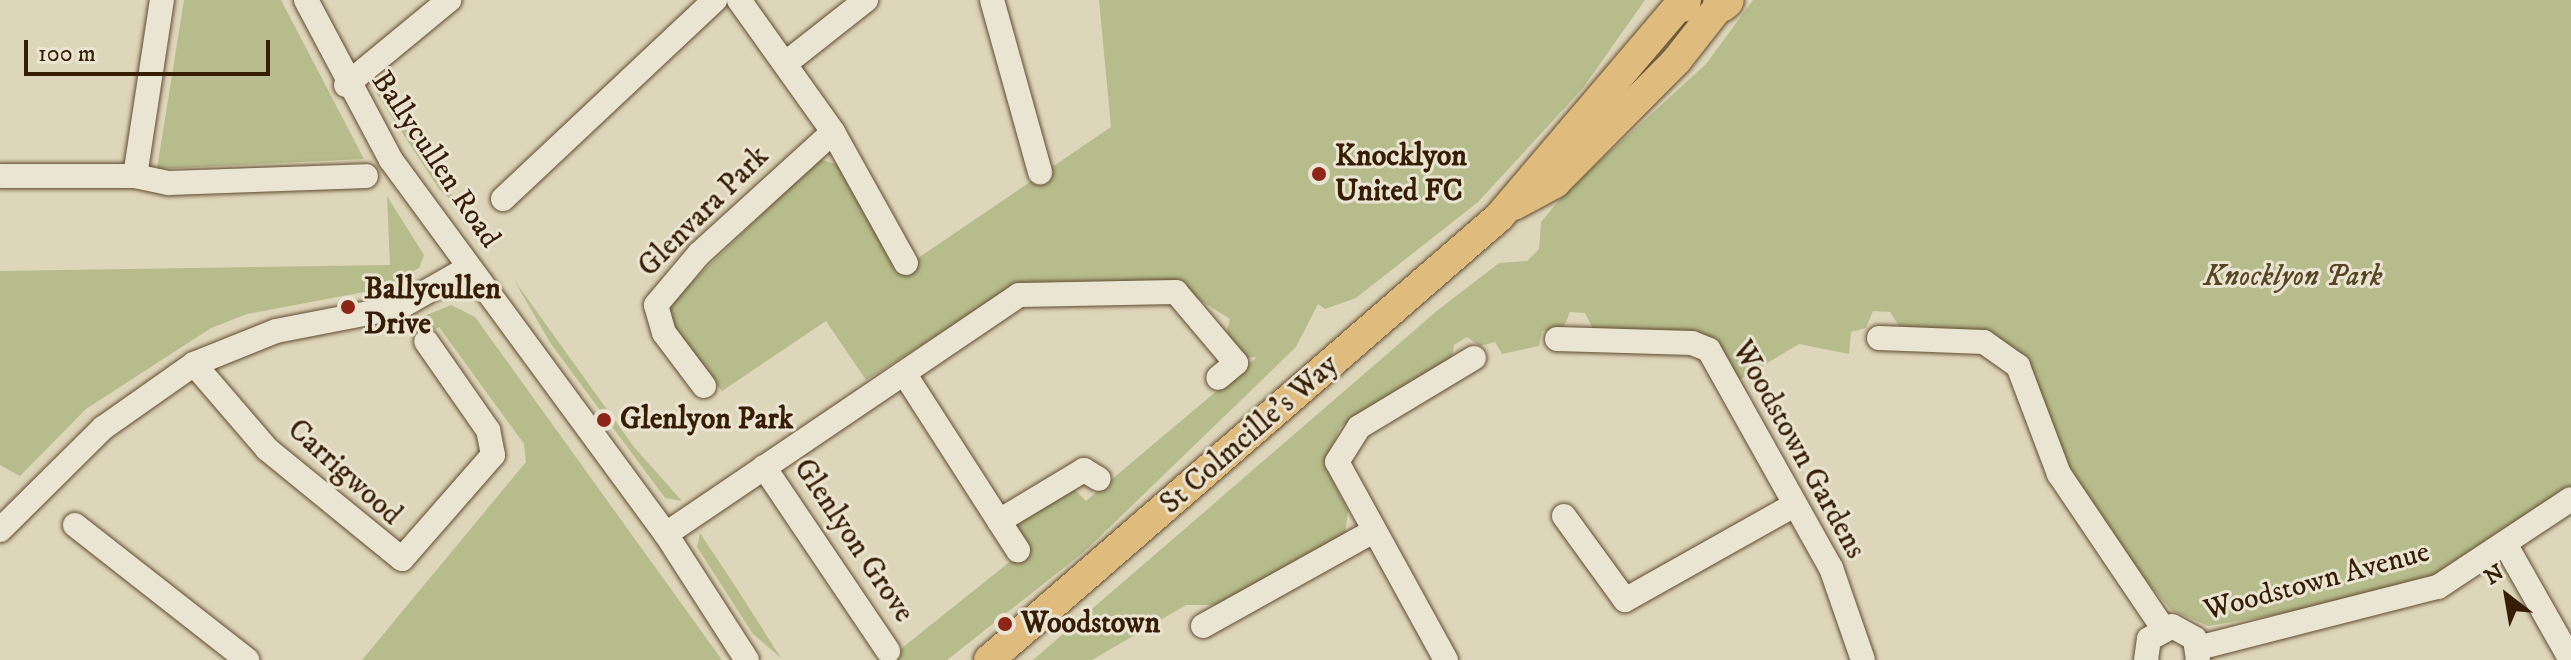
<!DOCTYPE html>
<html>
<head>
<meta charset="utf-8">
<style>
	body { margin:0 }
	#map { position:relative; width:2571px; height:660px; overflow:hidden; background:#ded6ba; font-family:"IM FELL DW Pica",serif }
	div>[style] { position:absolute }
	.green>* { inset:0; background:#b6bc8c }
	.roads { filter:drop-shadow(0 0 2px #614b30) drop-shadow(0 0 2px #614b30) }
	.minor>* { height:24px; margin:-12px; padding:0 12px; transform-origin:12px; border-radius:12px; background:#eae4d2 }
	.major>* { height:30px; margin:-15px; padding:0 15px; transform-origin:15px; border-radius:15px; background:#dfbb7d }
	.highway>* { height:36px; margin:-18px; padding:0 18px; transform-origin:18px; border-radius:18px; background:#dfbb7d }
	.dots>* { width:22px; height:22px; translate:-50% -50%; box-sizing:border-box; border:4px solid #eae4d2; border-radius:50% }
	span { translate:-50% -50%; white-space:nowrap; text-align:center; line-height:1.15; -webkit-text-stroke:6px #eae4d2; paint-order:stroke }
	.poi-label { font-size:30px; color:#371d02; font-weight:700 }
	.left { translate:0 -50%; text-align:left }
	.street-label { font-size:30px; color:#371d02 }
	.park-label { font-size:30px; color:#574524; font-style:italic }
	.north { position:absolute; left:2467px; top:556px; width:80px; height:80px; -webkit-text-stroke:6px #eae4d2; paint-order:stroke; rotate:329deg; font-size:22px; font-weight:700; line-height:32px; text-align:center; color:#371d02 }
	.north::after { content:''; display:block; margin:auto; width:28px; height:36px; background:#371d02; clip-path:polygon(50% 0,100% 100%,50% 72%,0 100%) }
	.scale { position:absolute; left:24px; top:40px; width:246px; height:36px; box-sizing:border-box; border:4px solid #371d02; border-top:0; padding-left:10px; font-size:24px; line-height:28px; white-space:nowrap; color:#371d02; -webkit-text-stroke:6px #eae4d2; paint-order:stroke }
</style>
</head>
<body>
<div id="map">
	<div class="green">
		<div style="clip-path:polygon(184px 0,281px 0,364px 159px,157px 169px)"></div>
		<div style="clip-path:polygon(1099px 0,1645px 0,1583px 88px,1478px 202px,1356px 298px,1325px 309px,1318px 304px,1296px 347px,1084px 552px,947px 660px,887px 660px,1027px 548px,1016px 523px,1073px 488px,1086px 501px,1257px 357px,1246px 358px,1226px 335px,1230px 319px,1193px 296px,1009px 291px,866px 380px,826px 321px,722px 391px,667px 325px,668px 305px,819px 159px,842px 166px,896px 273px,1111px 127px)"></div>
		<div style="clip-path:polygon(1753px 0,2571px 0,2571px 486px,2432px 579px,2365px 600px,2208px 626px,2171px 610px,2094px 518px,2049px 434px,2023px 360px,1901px 329px,1890px 312px,1873px 311px,1866px 328px,1851px 332px,1849px 354px,1799px 344px,1739px 380px,1709px 337px,1593px 329px,1585px 313px,1570px 312px,1563px 329px,1542px 331px,1539px 346px,1502px 354px,1495px 342px,1480px 346px,1467px 337px,1454px 345px,1451px 364px,1340px 427px,1324px 464px,1348px 511px,1345px 534px,1223px 605px,1186px 605px,1092px 660px,1033px 660px,1438px 310px,1499px 263px,1527px 261px,1539px 249px,1541px 222px,1567px 191px,1706px 64px)"></div>
		<div style="clip-path:polygon(386px 80px,386px 101px,463px 211px,439px 189px,377px 94px)"></div>
		<div style="clip-path:polygon(387px 196px,424px 255px,419px 268px,380px 289px,247px 314px,211px 328px,86px 409px,20px 476px,0 465px,0 271px,390px 265px)"></div>
		<div style="clip-path:polygon(514px 280px,634px 447px,682px 501px,665px 498px,551px 344px)"></div>
		<div style="clip-path:polygon(451px 305px,475px 317px,722px 660px,362px 660px,526px 462px,524px 444px,439px 327px,424px 335px,412px 321px)"></div>
		<div style="clip-path:polygon(700px 533px,737px 589px,781px 658px,753px 634px,697px 547px)"></div>
	</div>
	<div class="roads">
		<div class="minor">
			<div style="left:306px;top:0;width:181px;rotate:62deg"></div>
			<div style="left:391px;top:160px;width:464px;rotate:53.7deg"></div>
			<div style="left:666px;top:534px;width:150px;rotate:57.3deg"></div>
			<div style="left:739px;top:0;width:162px;rotate:54.5deg"></div>
			<div style="left:833px;top:132px;width:150px;rotate:60.9deg"></div>
			<div style="left:992px;top:0;width:179px;rotate:74.4deg"></div>
			<div style="left:786px;top:63px;width:102px;rotate:-38.2deg"></div>
			<div style="left:346px;top:85px;width:134px;rotate:-39.5deg"></div>
			<div style="left:0;top:176px;width:135px"></div>
			<div style="left:135px;top:176px;width:35px;rotate:12deg"></div>
			<div style="left:169px;top:183px;width:197px;rotate:-2deg"></div>
			<div style="left:135px;top:176px;width:178px;rotate:-81.3deg"></div>
			<div style="left:503px;top:199px;width:291px;rotate:-43.2deg"></div>
			<div style="left:1879px;top:338px;width:105px;rotate:2.2deg"></div>
			<div style="left:1984px;top:342px;width:42px;rotate:35.2deg"></div>
			<div style="left:2018px;top:366px;width:116px;rotate:69.2deg"></div>
			<div style="left:2059px;top:474px;width:186px;rotate:56deg"></div>
			<div style="left:1557px;top:339px;width:135px;rotate:1.7deg"></div>
			<div style="left:1692px;top:343px;width:18px;rotate:22deg"></div>
			<div style="left:1709px;top:350px;width:250px;rotate:60.8deg"></div>
			<div style="left:1831px;top:568px;width:97px;rotate:70.8deg"></div>
			<div style="left:194px;top:364px;width:112px;rotate:49.3deg"></div>
			<div style="left:267px;top:449px;width:174px;rotate:39.2deg"></div>
			<div style="left:402px;top:559px;width:138px;rotate:-48.8deg"></div>
			<div style="left:493px;top:455px;width:25px;rotate:-101deg"></div>
			<div style="left:488px;top:430px;width:108px;rotate:-124.9deg"></div>
			<div style="left:904px;top:373px;width:176px;rotate:57.3deg"></div>
			<div style="left:999px;top:521px;width:99px;rotate:-31deg"></div>
			<div style="left:1084px;top:470px;width:17px;rotate:31deg"></div>
			<div style="left:704px;top:386px;width:66px;rotate:-127deg"></div>
			<div style="left:664px;top:333px;width:29px;rotate:-106deg"></div>
			<div style="left:656px;top:305px;width:67px;rotate:-49.9deg"></div>
			<div style="left:699px;top:254px;width:181px;rotate:-42.3deg"></div>
			<div style="left:764px;top:467px;width:222px;rotate:56deg"></div>
			<div style="left:1564px;top:516px;width:104px;rotate:54deg"></div>
			<div style="left:1625px;top:600px;width:194px;rotate:-29.3deg"></div>
			<div style="left:999px;top:521px;width:35px;rotate:57deg"></div>
			<div style="left:75px;top:525px;width:219px;rotate:38.1deg"></div>
			<div style="left:0;top:530px;width:145px;rotate:-44.7deg"></div>
			<div style="left:103px;top:428px;width:111px;rotate:-35.1deg"></div>
			<div style="left:194px;top:364px;width:88px;rotate:-21.9deg"></div>
			<div style="left:276px;top:331px;width:126px;rotate:-11deg"></div>
			<div style="left:400px;top:307px;width:78px;rotate:-29.8deg"></div>
			<div style="left:666px;top:534px;width:426px;rotate:-34.1deg"></div>
			<div style="left:1019px;top:295px;width:157px;rotate:-1.1deg"></div>
			<div style="left:1176px;top:292px;width:93px;rotate:49.8deg"></div>
			<div style="left:1236px;top:363px;width:23px;rotate:140deg"></div>
			<div style="left:2507px;top:547px;width:130px;rotate:60.5deg"></div>
			<div style="left:1203px;top:626px;width:193px;rotate:-29.1deg"></div>
			<div style="left:2198px;top:648px;width:248px;rotate:-14.3deg"></div>
			<div style="left:2438px;top:587px;width:159px;rotate:-33.5deg"></div>
			<div style="left:1446px;top:660px;width:226px;rotate:-118.8deg"></div>
			<div style="left:1337px;top:462px;width:41px;rotate:-57.8deg"></div>
			<div style="left:1359px;top:427px;width:134px;rotate:-31deg"></div>
			<div style="left:2146px;top:660px;width:21px;rotate:-82deg"></div>
			<div style="left:2149px;top:639px;width:26px;rotate:-29deg"></div>
			<div style="left:2172px;top:626px;width:26px;rotate:29deg"></div>
			<div style="left:2195px;top:639px;width:21px;rotate:82deg"></div>
		</div>
		<div class="major">
			<div style="left:1514px;top:205px;width:47px;rotate:-28.2deg"></div>
			<div style="left:1555px;top:183px;width:173px;rotate:-45.2deg"></div>
			<div style="left:1677px;top:60px;width:76px;rotate:-51.9deg"></div>
			<div style="left:989px;top:660px;width:676px;rotate:-40.98deg"></div>
			<div style="left:1499px;top:217px;width:285px;rotate:-49.6deg"></div>
		</div>
		<div class="highway">
			<div style="left:1682px;top:4px;width:4px;rotate:-76deg"></div>
			<div style="left:1721px;top:4px;width:6px;rotate:-39deg"></div>
		</div>
	</div>
	<div class="dots">
		<div style="left:1319px;top:174px;background:#8f2418"></div>
		<div style="left:348px;top:307px;background:#8f2418"></div>
		<div style="left:604px;top:420px;background:#8f2418"></div>
		<div style="left:1005px;top:624px;background:#8f2418"></div>
	</div>
	<div class="poi-label">
		<span class="left" style="left:1335px;top:174px">Knocklyon<br>United FC</span>
		<span class="left" style="left:364px;top:307px">Ballycullen<br>Drive</span>
		<span class="left" style="left:620px;top:420px">Glenlyon Park</span>
		<span class="left" style="left:1021px;top:624px">Woodstown</span>
	</div>
	<div class="street-label">
		<span style="left:435px;top:160px;rotate:56deg">Ballycullen Road</span>
		<span style="left:704px;top:212px;rotate:-45deg">Glenvara Park</span>
		<span style="left:1250px;top:435px;rotate:-41deg">St Colmcille's Way</span>
		<span style="left:1798px;top:450px;rotate:61deg">Woodstown Gardens</span>
		<span style="left:344px;top:473px;rotate:42deg">Carrigwood</span>
		<span style="left:853px;top:541px;rotate:56deg">Glenlyon Grove</span>
		<span style="left:2317px;top:582px;rotate:-15deg">Woodstown Avenue</span>
	</div>
	<div class="park-label">
		<span style="left:2293px;top:277px">Knocklyon Park</span>
	</div>
	<div class="north">N</div>
	<div class="scale">100 m</div>
</div>
</body>
</html>
